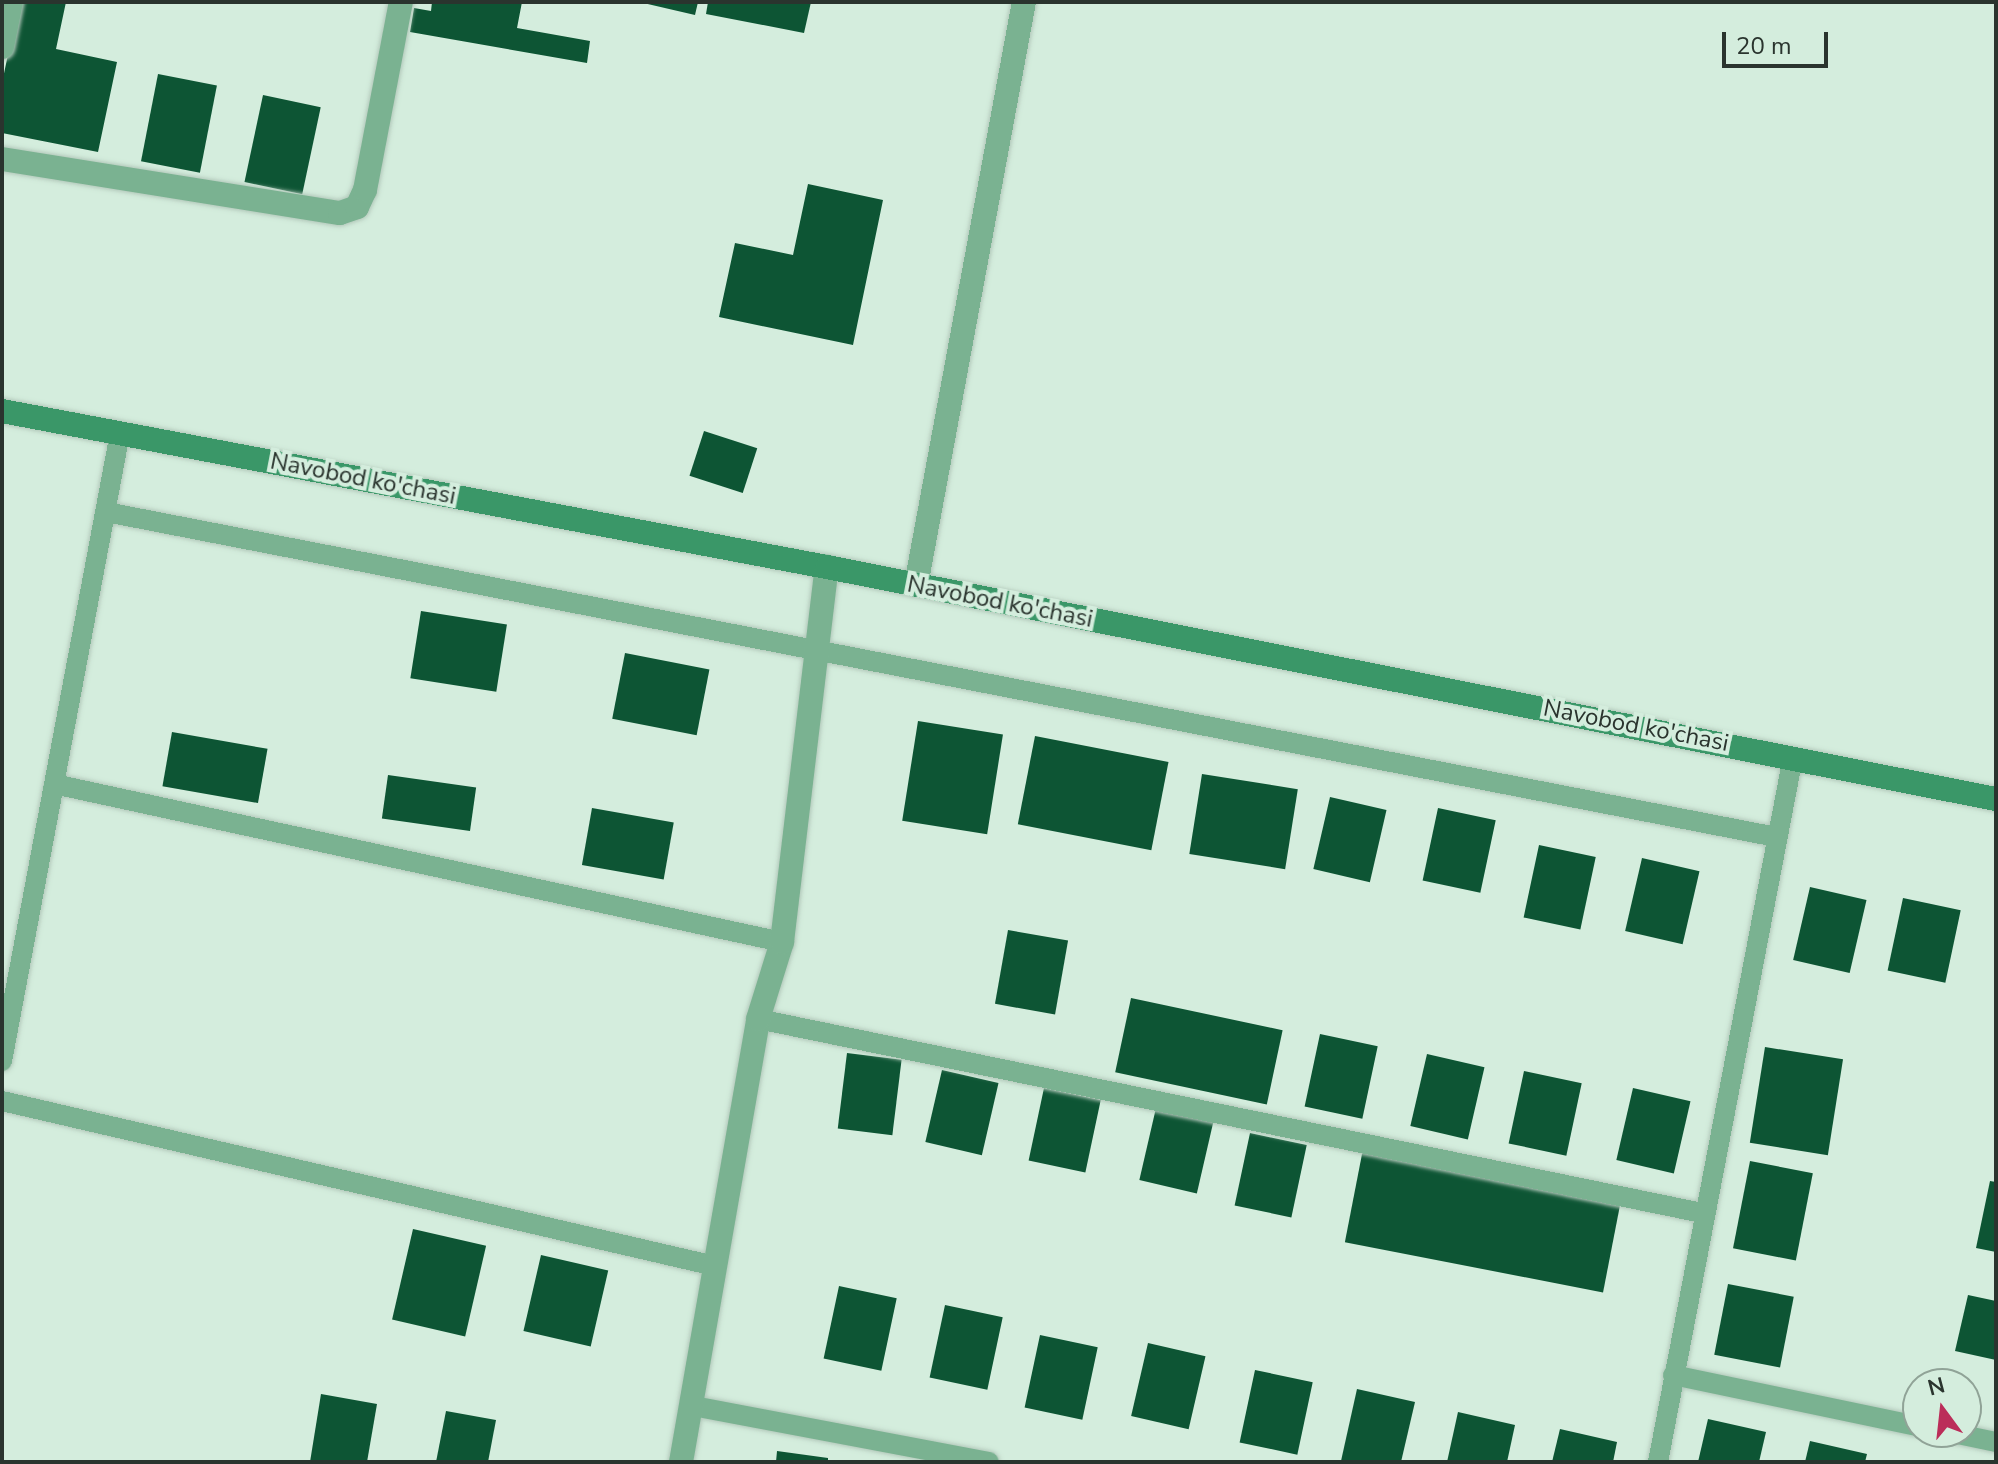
<!DOCTYPE html>
<html>
<head>
<meta charset="utf-8">
<style>
	body { margin:0 }
	#map { position:relative; width:1998px; height:1464px; overflow:hidden; background:#d4eddd; font-family:"Nunito Sans",sans-serif }
	div>[style] { position:absolute }
	.building>* { inset:0; background:#0d5534; transform-origin:0 0 }
	.roads { filter:drop-shadow(0 0 2px #b2c8ba) drop-shadow(0 0 2px #b2c8ba) }
	.lane>* { height:20px; margin:-10px; padding:0 10px; transform-origin:10px; border-radius:10px; background:#7ab291 }
	.street>* { height:24px; margin:-12px; padding:0 12px; transform-origin:12px; border-radius:12px; background:#7ab291 }
	.secondary>* { height:24px; margin:-12px; padding:0 12px; transform-origin:12px; border-radius:12px; background:#3a9768 }
	span { translate:-50% -50%; white-space:nowrap; text-align:center; line-height:1.15; -webkit-text-stroke:8px #d4eddd; paint-order:stroke }
	.street-label { font-size:24px; color:#2a342e }
	.frame { position:absolute; inset:0; border:4px solid #2a342e; pointer-events:none }
	.north { position:absolute; left:1902px; top:1368px; width:80px; height:80px; box-sizing:border-box; background:#d4eddd; border:2px solid #90a397; border-radius:50%; rotate:345deg; font-size:22px; font-weight:700; line-height:32px; text-align:center; color:#2a342e }
	.north::after { content:''; display:block; margin:auto; width:28px; height:36px; background:#bb2d59; clip-path:polygon(50% 0,100% 100%,50% 72%,0 100%) }
	.scale { position:absolute; left:1722px; top:32px; width:106px; height:36px; box-sizing:border-box; border:4px solid #2a342e; border-top:0; padding-left:10px; font-size:24px; line-height:28px; white-space:nowrap; color:#2a342e; -webkit-text-stroke:6px #d4eddd; paint-order:stroke }
</style>
</head>
<body>
<div id="map">
	<div class="building">
		<div style="clip-path:polygon(19px 2px,66px 2px,56px 49px,117px 62px,98px 152px,2px 133px,2px 83px)"></div>
		<div style="clip-path:polygon(432px 2px,522px 2px,517px 28px,590px 41px,587px 63px,410px 32px,414px 8px,431px 11px)"></div>
		<div style="clip-path:polygon(639px 2px,698px 2px,695px 15px)"></div>
		<div style="clip-path:polygon(708px 2px,811px 2px,804px 33px,706px 14px)"></div>
		<div style="left:158px;top:74px;width:60px;height:89px;rotate:11deg"></div>
		<div style="left:263px;top:95px;width:59px;height:89px;rotate:12deg"></div>
		<div style="clip-path:polygon(808px 184px,883px 200px,853px 345px,719px 317px,735px 243px,793px 255px)"></div>
		<div style="left:704px;top:431px;width:56px;height:47px;rotate:18deg"></div>
		<div style="left:421px;top:611px;width:87px;height:68px;rotate:9deg"></div>
		<div style="left:625px;top:653px;width:86px;height:67px;rotate:11deg"></div>
		<div style="left:918px;top:721px;width:86px;height:101px;rotate:9deg"></div>
		<div style="left:172px;top:732px;width:97px;height:55px;rotate:10deg"></div>
		<div style="left:1035px;top:736px;width:136px;height:90px;rotate:11deg"></div>
		<div style="left:1202px;top:774px;width:97px;height:81px;rotate:9deg"></div>
		<div style="left:388px;top:775px;width:89px;height:44px;rotate:8deg"></div>
		<div style="left:1330px;top:797px;width:58px;height:74px;rotate:13deg"></div>
		<div style="left:592px;top:808px;width:83px;height:58px;rotate:10deg"></div>
		<div style="left:1438px;top:808px;width:59px;height:74px;rotate:12deg"></div>
		<div style="left:1539px;top:845px;width:58px;height:74px;rotate:12deg"></div>
		<div style="left:1642px;top:858px;width:59px;height:75px;rotate:13deg"></div>
		<div style="left:1810px;top:887px;width:58px;height:75px;rotate:13deg"></div>
		<div style="left:1903px;top:898px;width:59px;height:74px;rotate:12deg"></div>
		<div style="left:1008px;top:930px;width:61px;height:75px;rotate:10deg"></div>
		<div style="left:1131px;top:998px;width:155px;height:76px;rotate:12deg"></div>
		<div style="left:1320px;top:1034px;width:59px;height:74px;rotate:12deg"></div>
		<div style="left:1765px;top:1047px;width:79px;height:97px;rotate:9deg"></div>
		<div style="left:847px;top:1053px;width:55px;height:76px;rotate:7deg"></div>
		<div style="left:1427px;top:1054px;width:59px;height:74px;rotate:13deg"></div>
		<div style="left:942px;top:1070px;width:58px;height:74px;rotate:13deg"></div>
		<div style="left:1524px;top:1071px;width:59px;height:74px;rotate:12deg"></div>
		<div style="left:1044px;top:1088px;width:58px;height:74px;rotate:12deg"></div>
		<div style="left:1633px;top:1088px;width:59px;height:74px;rotate:13deg"></div>
		<div style="left:1156px;top:1108px;width:59px;height:74px;rotate:13deg"></div>
		<div style="left:1250px;top:1133px;width:58px;height:74px;rotate:12deg"></div>
		<div style="left:1363px;top:1149px;width:263px;height:95px;rotate:11deg"></div>
		<div style="left:1750px;top:1161px;width:64px;height:89px;rotate:11deg"></div>
		<div style="clip-path:polygon(1990px 1181px,1996px 1182px,1996px 1252px,1976px 1248px)"></div>
		<div style="left:413px;top:1229px;width:75px;height:93px;rotate:13deg"></div>
		<div style="left:541px;top:1255px;width:69px;height:78px;rotate:13deg"></div>
		<div style="left:1728px;top:1284px;width:67px;height:72px;rotate:11deg"></div>
		<div style="left:839px;top:1286px;width:59px;height:74px;rotate:12deg"></div>
		<div style="clip-path:polygon(1968px 1295px,1996px 1301px,1996px 1360px,1955px 1351px)"></div>
		<div style="left:945px;top:1305px;width:59px;height:74px;rotate:12deg"></div>
		<div style="left:1040px;top:1335px;width:59px;height:74px;rotate:12deg"></div>
		<div style="left:1148px;top:1343px;width:59px;height:75px;rotate:13deg"></div>
		<div style="left:1255px;top:1370px;width:59px;height:74px;rotate:12deg"></div>
		<div style="clip-path:polygon(1357px 1389px,1415px 1402px,1401px 1462px,1341px 1461px)"></div>
		<div style="clip-path:polygon(321px 1394px,377px 1404px,367px 1462px,310px 1462px)"></div>
		<div style="clip-path:polygon(446px 1411px,496px 1420px,488px 1462px,436px 1462px)"></div>
		<div style="clip-path:polygon(1458px 1412px,1515px 1425px,1507px 1462px,1447px 1462px)"></div>
		<div style="clip-path:polygon(1708px 1419px,1766px 1432px,1759px 1462px,1698px 1462px)"></div>
		<div style="clip-path:polygon(1560px 1429px,1617px 1442px,1613px 1462px,1552px 1462px)"></div>
		<div style="clip-path:polygon(1810px 1441px,1867px 1454px,1865px 1462px,1805px 1462px)"></div>
		<div style="clip-path:polygon(777px 1451px,828px 1458px,828px 1462px,776px 1462px)"></div>
	</div>
	<div class="roads">
		<div class="lane">
			<div style="left:106px;top:512px;width:1702px;rotate:11.01deg"></div>
			<div style="left:54px;top:784px;width:745px;rotate:12.25deg"></div>
			<div style="left:758px;top:1019px;width:964px;rotate:11.61deg"></div>
			<div style="left:2px;top:1061px;width:639px;rotate:-79.36deg"></div>
			<div style="left:2px;top:1101px;width:732px;rotate:13.03deg"></div>
			<div style="left:1673px;top:1375px;width:250px;rotate:11.8deg"></div>
			<div style="left:693px;top:1406px;width:301px;rotate:10.7deg"></div>
			<div style="left:1948px;top:1432px;width:49px;rotate:11.8deg"></div>
			<div style="left:1658px;top:1462px;width:718px;rotate:-79.16deg"></div>
		</div>
		<div class="street">
			<div style="left:2px;top:47px;width:46px;rotate:-78.7deg"></div>
			<div style="left:2px;top:159px;width:342px;rotate:9.1deg"></div>
			<div style="left:340px;top:213px;width:18px;rotate:-19deg"></div>
			<div style="left:357px;top:207px;width:19px;rotate:-65deg"></div>
			<div style="left:365px;top:190px;width:191px;rotate:-79.2deg"></div>
			<div style="left:916px;top:585px;width:593px;rotate:-79.51deg"></div>
			<div style="left:681px;top:1462px;width:450px;rotate:-80.1deg"></div>
			<div style="left:758px;top:1019px;width:81px;rotate:-72.7deg"></div>
			<div style="left:782px;top:942px;width:378px;rotate:-83.2deg"></div>
		</div>
		<div class="secondary">
			<div style="left:2px;top:411px;width:840px;rotate:10.71deg"></div>
			<div style="left:827px;top:567px;width:1192px;rotate:11.23deg"></div>
		</div>
	</div>
	<div class="street-label">
		<span style="left:363px;top:479px;rotate:11deg">Navobod ko'chasi</span>
		<span style="left:1000px;top:602px;rotate:11deg">Navobod ko'chasi</span>
		<span style="left:1636px;top:726px;rotate:11deg">Navobod ko'chasi</span>
	</div>
	<div class="frame"></div>
	<div class="north">N</div>
	<div class="scale">20 m</div>
</div>
</body>
</html>
